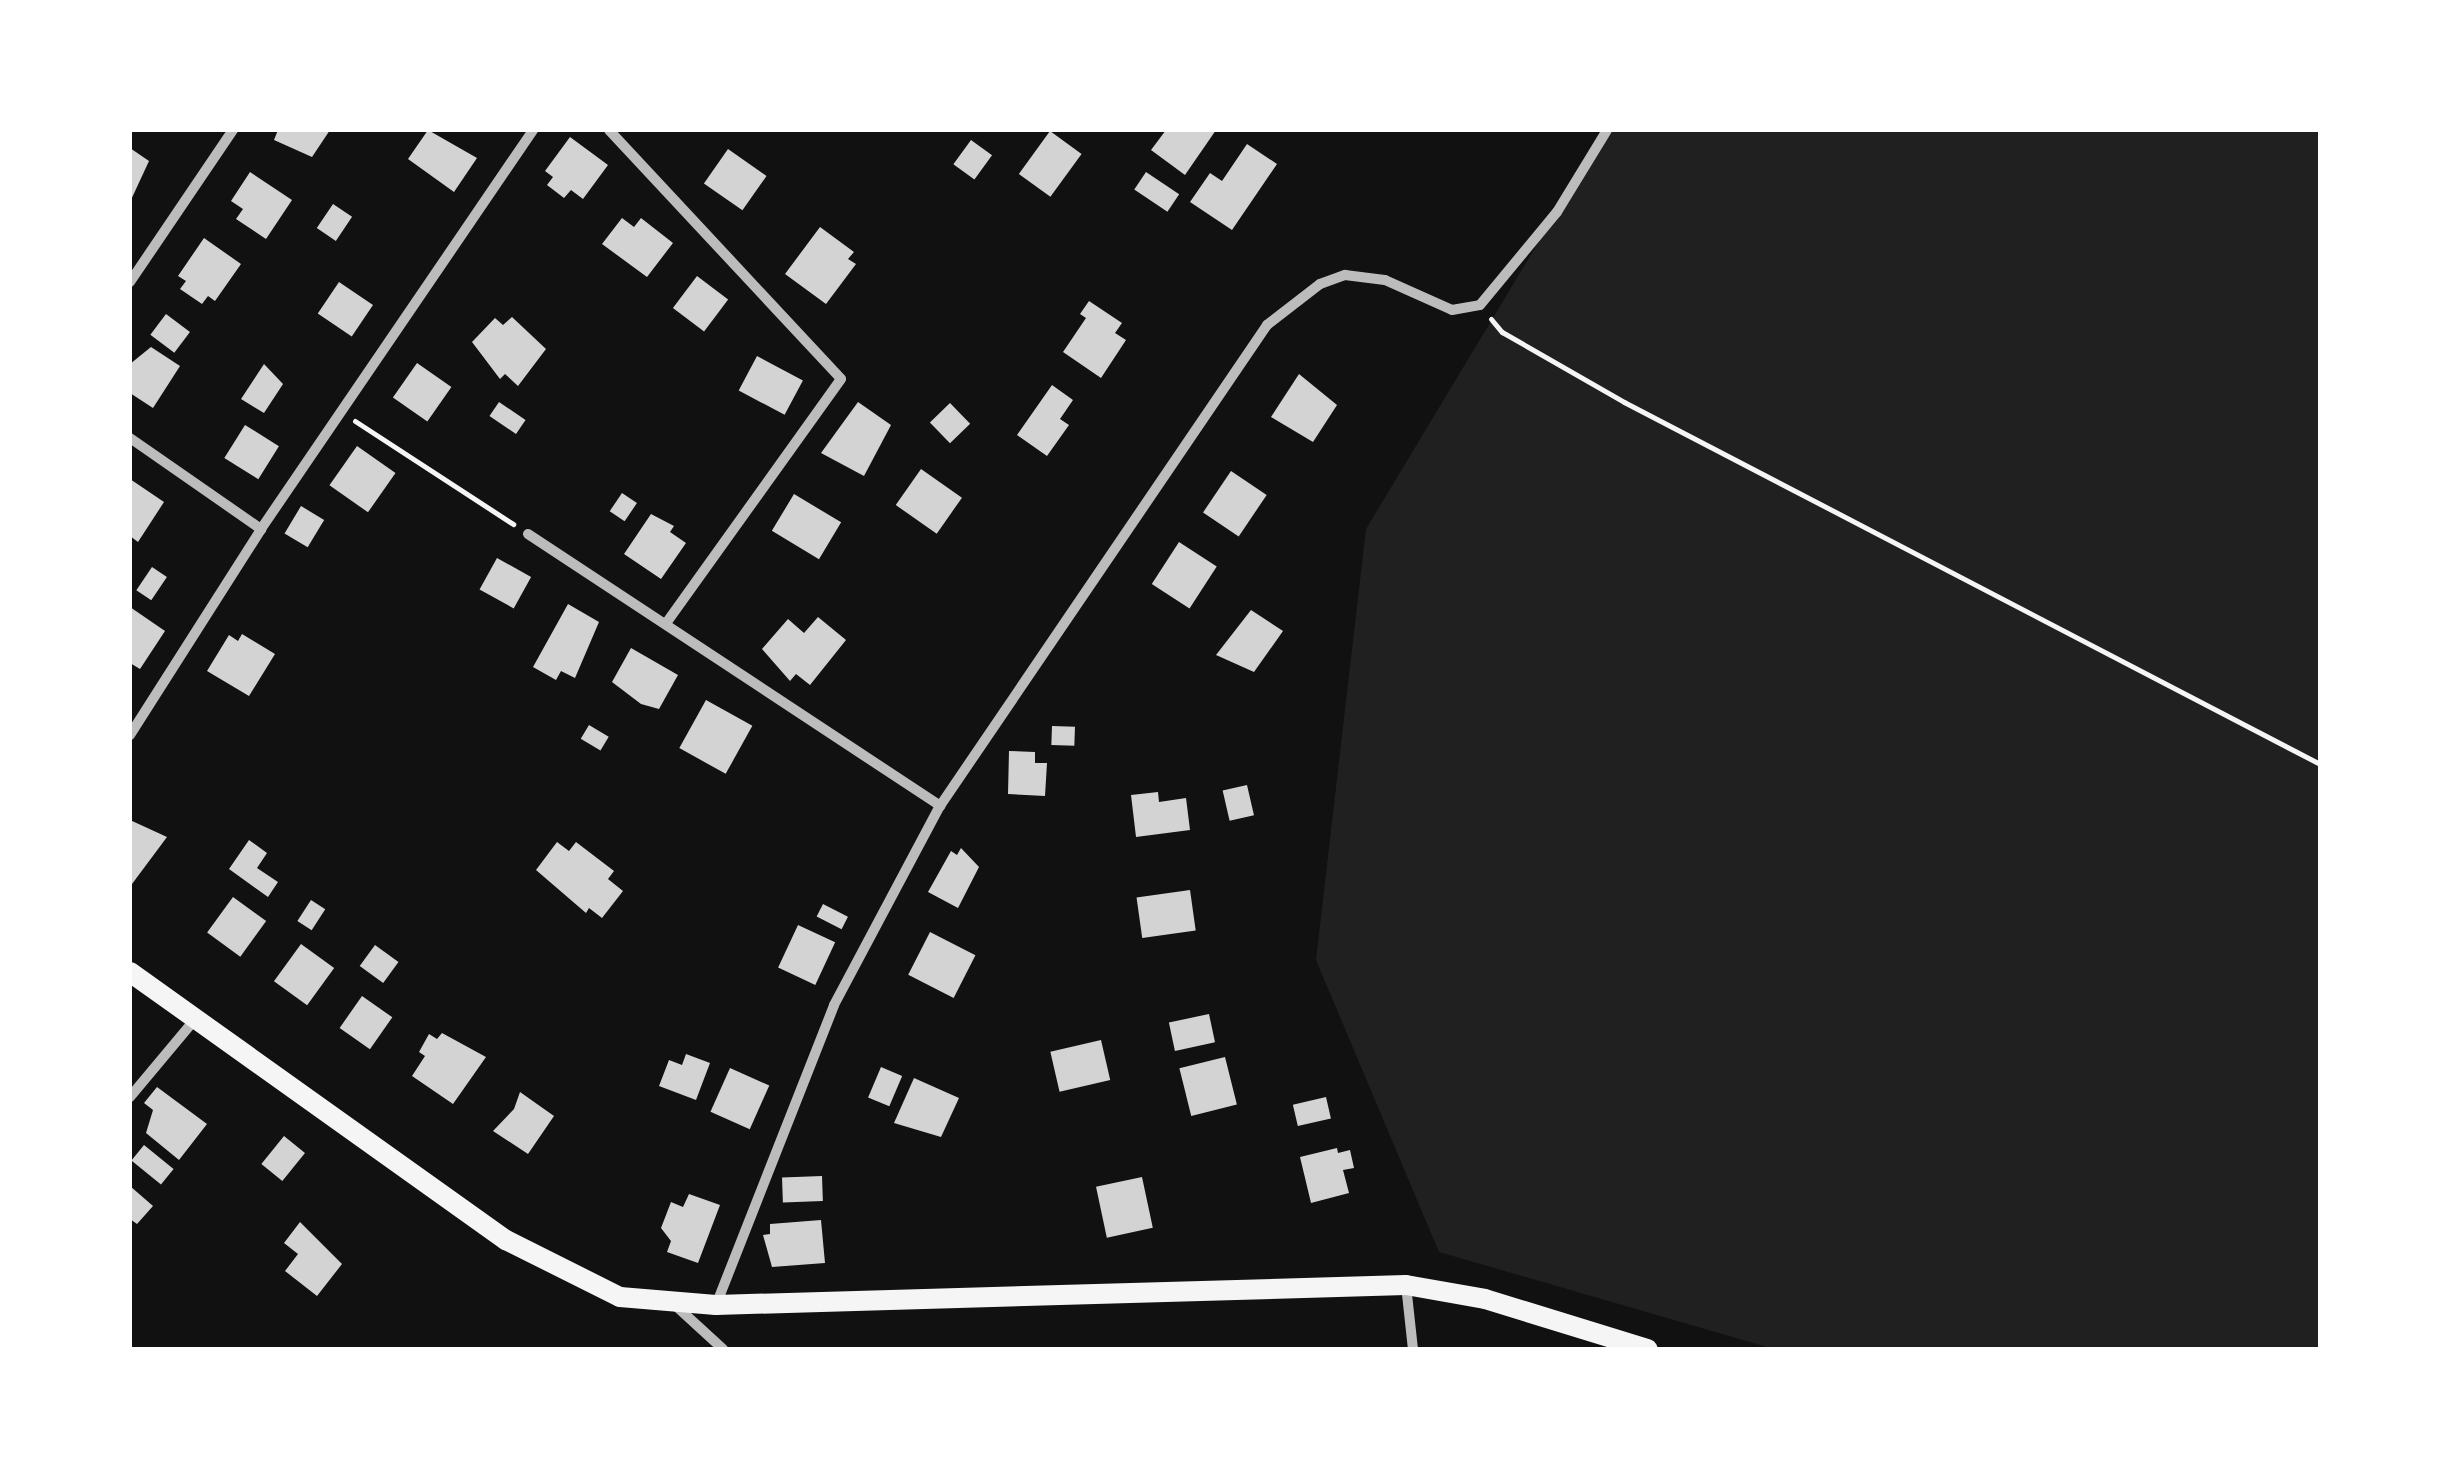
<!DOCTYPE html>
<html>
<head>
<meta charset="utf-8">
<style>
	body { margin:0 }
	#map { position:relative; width:2450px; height:1479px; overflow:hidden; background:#111; font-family:Lora,serif }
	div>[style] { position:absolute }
	.green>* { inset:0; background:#202020 }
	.building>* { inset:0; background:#d3d3d3; transform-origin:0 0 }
	.path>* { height:5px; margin:-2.5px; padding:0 2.5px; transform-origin:2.5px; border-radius:2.5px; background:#f5f5f5 }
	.minor>* { height:10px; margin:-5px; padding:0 5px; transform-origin:5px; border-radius:5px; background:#bcbcbc }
	.secondary>* { height:20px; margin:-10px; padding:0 10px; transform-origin:10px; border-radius:10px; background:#f5f5f5 }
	span { translate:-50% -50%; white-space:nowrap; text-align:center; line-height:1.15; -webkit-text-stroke:8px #fff; paint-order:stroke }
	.frame { position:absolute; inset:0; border:132px solid #fff; pointer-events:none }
</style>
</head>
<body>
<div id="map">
	<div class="green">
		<div style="clip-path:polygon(1606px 130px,2320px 130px,2320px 1349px,1774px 1349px,1439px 1252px,1316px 960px,1366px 529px)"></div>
	</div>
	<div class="building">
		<div style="clip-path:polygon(278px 130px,330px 130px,312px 157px,274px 140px)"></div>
		<div style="clip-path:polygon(428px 130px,477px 158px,454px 192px,408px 159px)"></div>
		<div style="clip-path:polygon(1166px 130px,1216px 130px,1185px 175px,1151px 150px)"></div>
		<div style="left:1050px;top:131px;width:39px;height:53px;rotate:36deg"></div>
		<div style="clip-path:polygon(570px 137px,608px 165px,583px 199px,571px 190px,564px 198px,547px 185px,553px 177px,545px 171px)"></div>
		<div style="left:971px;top:140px;width:26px;height:30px;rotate:36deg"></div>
		<div style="clip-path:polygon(1247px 144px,1277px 164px,1232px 230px,1190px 202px,1210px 173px,1222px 181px)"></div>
		<div style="clip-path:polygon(130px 148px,149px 161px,130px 202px)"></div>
		<div style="left:728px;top:149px;width:47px;height:42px;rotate:35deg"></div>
		<div style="clip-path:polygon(250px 172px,292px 200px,266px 239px,236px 219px,243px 209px,231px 201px)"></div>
		<div style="left:1146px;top:172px;width:40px;height:21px;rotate:34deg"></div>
		<div style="left:333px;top:204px;width:23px;height:29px;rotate:34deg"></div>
		<div style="clip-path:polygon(622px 218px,634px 227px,641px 218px,673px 243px,647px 277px,602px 244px)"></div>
		<div style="clip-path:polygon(820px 227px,854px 252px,848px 259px,856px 264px,826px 304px,785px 274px)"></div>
		<div style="clip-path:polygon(204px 238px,241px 264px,215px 301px,208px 296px,202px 304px,180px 289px,186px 281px,178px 276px)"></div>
		<div style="left:697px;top:276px;width:39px;height:40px;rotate:37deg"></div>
		<div style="left:339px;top:282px;width:41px;height:38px;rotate:34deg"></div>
		<div style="clip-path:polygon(1089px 301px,1122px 323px,1115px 333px,1126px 340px,1101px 378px,1063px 352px,1086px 318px,1080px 314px)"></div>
		<div style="left:166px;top:314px;width:30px;height:26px;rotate:37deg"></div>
		<div style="clip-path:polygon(512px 317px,546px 349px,518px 386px,505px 374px,500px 379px,472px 342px,495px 318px,503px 325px)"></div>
		<div style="clip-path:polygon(151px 347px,180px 366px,153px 408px,130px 393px,130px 364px)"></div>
		<div style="left:757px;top:356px;width:52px;height:39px;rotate:28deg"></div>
		<div style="left:417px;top:363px;width:42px;height:42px;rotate:35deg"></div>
		<div style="clip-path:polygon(264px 364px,283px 384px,264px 413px,241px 399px)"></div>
		<div style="clip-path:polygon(1299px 374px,1337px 405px,1313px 442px,1271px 417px)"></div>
		<div style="clip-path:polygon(1052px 385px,1073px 400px,1060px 419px,1069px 425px,1047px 456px,1017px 435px)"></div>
		<div style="left:499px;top:402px;width:32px;height:17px;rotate:34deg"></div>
		<div style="clip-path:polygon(858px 402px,891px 425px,864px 476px,821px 453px)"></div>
		<div style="left:950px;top:403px;width:29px;height:28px;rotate:46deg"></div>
		<div style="left:245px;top:425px;width:40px;height:39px;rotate:32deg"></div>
		<div style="left:357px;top:446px;width:47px;height:48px;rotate:35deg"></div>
		<div style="left:921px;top:469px;width:50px;height:44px;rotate:35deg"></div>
		<div style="left:1231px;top:471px;width:43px;height:50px;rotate:34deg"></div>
		<div style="clip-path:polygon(130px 479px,164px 502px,138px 542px,130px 536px)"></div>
		<div style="left:622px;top:493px;width:18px;height:22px;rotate:34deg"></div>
		<div style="left:794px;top:494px;width:55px;height:43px;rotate:31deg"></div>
		<div style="left:301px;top:506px;width:27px;height:32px;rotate:31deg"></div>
		<div style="clip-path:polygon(651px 514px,674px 526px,670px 532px,686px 543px,661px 579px,624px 554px)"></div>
		<div style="left:1179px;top:542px;width:45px;height:50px;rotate:33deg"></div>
		<div style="left:497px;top:558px;width:39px;height:36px;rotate:29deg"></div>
		<div style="left:152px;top:567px;width:18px;height:28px;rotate:34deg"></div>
		<div style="clip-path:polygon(568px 604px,599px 622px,575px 678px,561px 671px,556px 680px,533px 667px)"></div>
		<div style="clip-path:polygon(130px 607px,165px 631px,140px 669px,130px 663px)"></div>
		<div style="clip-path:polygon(1251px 610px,1283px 631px,1254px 672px,1216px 655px)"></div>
		<div style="clip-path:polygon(818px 617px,846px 640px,810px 685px,796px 674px,790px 681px,762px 649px,788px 619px,804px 633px)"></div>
		<div style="clip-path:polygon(242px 634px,275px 654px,249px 696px,207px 671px,229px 635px,238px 641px)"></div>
		<div style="clip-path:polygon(631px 648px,678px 675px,659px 709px,641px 704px,612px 682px)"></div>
		<div style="left:706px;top:700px;width:53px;height:55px;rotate:29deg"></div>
		<div style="left:589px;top:725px;width:23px;height:16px;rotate:31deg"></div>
		<div style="left:1052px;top:726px;width:23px;height:19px;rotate:2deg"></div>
		<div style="clip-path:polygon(1009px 751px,1035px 752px,1035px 763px,1047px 763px,1045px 796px,1008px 794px)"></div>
		<div style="left:1247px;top:785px;width:31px;height:25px;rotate:77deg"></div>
		<div style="clip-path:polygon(1158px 792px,1159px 802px,1186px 798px,1190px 830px,1136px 837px,1131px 795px)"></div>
		<div style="clip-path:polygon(130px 820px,167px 837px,132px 884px,130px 882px)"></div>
		<div style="clip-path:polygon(249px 840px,267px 853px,257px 868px,278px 882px,268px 897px,229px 869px)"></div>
		<div style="clip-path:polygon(557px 842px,569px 851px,576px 842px,614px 871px,608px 879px,623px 891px,602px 918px,589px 908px,586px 913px,536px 870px)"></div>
		<div style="clip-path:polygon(961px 848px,979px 867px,958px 908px,928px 892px,951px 851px,957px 855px)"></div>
		<div style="left:1190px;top:890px;width:41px;height:54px;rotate:82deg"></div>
		<div style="left:233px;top:897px;width:41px;height:44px;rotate:36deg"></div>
		<div style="left:311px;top:900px;width:17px;height:25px;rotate:33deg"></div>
		<div style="left:823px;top:904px;width:28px;height:14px;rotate:27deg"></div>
		<div style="left:798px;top:925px;width:41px;height:47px;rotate:25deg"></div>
		<div style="left:930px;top:932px;width:51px;height:48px;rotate:27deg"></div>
		<div style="left:301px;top:944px;width:41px;height:46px;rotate:36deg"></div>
		<div style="left:375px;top:945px;width:29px;height:26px;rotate:36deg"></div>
		<div style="left:362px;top:996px;width:37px;height:39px;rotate:35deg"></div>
		<div style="left:1209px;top:1014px;width:29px;height:41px;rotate:78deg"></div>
		<div style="clip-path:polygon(442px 1033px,486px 1057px,453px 1104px,412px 1076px,425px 1056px,419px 1052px,429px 1034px,437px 1039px)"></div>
		<div style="left:1101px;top:1040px;width:41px;height:52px;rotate:77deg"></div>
		<div style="clip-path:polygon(686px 1054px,710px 1063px,696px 1100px,659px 1086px,669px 1060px,682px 1065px)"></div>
		<div style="left:1225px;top:1057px;width:49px;height:47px;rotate:76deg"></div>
		<div style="left:881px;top:1067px;width:23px;height:33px;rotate:23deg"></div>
		<div style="left:730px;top:1068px;width:43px;height:48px;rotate:24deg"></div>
		<div style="clip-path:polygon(914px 1078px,959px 1098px,941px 1137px,894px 1123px)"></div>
		<div style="clip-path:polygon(157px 1087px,207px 1124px,179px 1160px,146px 1133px,153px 1110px,144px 1103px)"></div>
		<div style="clip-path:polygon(520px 1092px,554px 1116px,528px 1154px,493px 1131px,514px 1109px)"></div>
		<div style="left:1326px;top:1097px;width:22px;height:34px;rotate:77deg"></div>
		<div style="left:284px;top:1136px;width:27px;height:36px;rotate:39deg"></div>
		<div style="left:144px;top:1145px;width:38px;height:20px;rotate:39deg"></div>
		<div style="clip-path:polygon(1337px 1148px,1338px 1153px,1350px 1150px,1354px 1168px,1343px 1170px,1349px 1193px,1311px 1203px,1300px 1157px)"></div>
		<div style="left:822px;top:1176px;width:25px;height:40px;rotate:88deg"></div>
		<div style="left:1142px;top:1177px;width:52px;height:47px;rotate:78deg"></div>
		<div style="clip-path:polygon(130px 1186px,153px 1206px,137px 1224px,130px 1219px)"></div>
		<div style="clip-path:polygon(689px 1194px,720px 1205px,698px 1263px,667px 1252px,671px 1241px,661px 1228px,671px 1202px,683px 1207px)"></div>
		<div style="clip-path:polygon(821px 1220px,825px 1263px,772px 1267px,763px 1235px,770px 1234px,770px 1224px)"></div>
		<div style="clip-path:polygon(300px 1222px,342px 1264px,317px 1296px,285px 1271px,298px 1254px,284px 1243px)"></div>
	</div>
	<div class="path">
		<div style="left:1491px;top:319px;width:17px;rotate:50deg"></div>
		<div style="left:1502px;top:332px;width:141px;rotate:29.8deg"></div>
		<div style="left:1624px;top:402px;width:785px;rotate:27.48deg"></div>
		<div style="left:355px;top:421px;width:189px;rotate:33.1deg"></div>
	</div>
	<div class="minor">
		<div style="left:609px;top:130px;width:340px;rotate:47deg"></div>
		<div style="left:841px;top:379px;width:300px;rotate:125.6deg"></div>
		<div style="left:130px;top:282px;width:184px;rotate:-55.9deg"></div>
		<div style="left:130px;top:438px;width:160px;rotate:34.8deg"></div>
		<div style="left:528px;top:534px;width:494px;rotate:33.4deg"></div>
		<div style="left:130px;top:735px;width:244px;rotate:-57.5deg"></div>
		<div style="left:261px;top:529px;width:483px;rotate:-55.7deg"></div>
		<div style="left:130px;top:1097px;width:103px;rotate:-50.1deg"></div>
		<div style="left:1406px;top:1285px;width:64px;rotate:83.8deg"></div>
		<div style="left:716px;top:1305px;width:322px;rotate:-68.5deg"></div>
		<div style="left:834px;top:1005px;width:225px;rotate:-62deg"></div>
		<div style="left:940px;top:806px;width:582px;rotate:-55.79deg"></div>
		<div style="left:1267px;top:325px;width:67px;rotate:-37.7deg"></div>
		<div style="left:1320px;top:284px;width:27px;rotate:-20deg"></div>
		<div style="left:1345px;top:275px;width:40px;rotate:7.1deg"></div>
		<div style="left:1385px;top:280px;width:73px;rotate:24.1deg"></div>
		<div style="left:1452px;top:310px;width:28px;rotate:-10deg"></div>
		<div style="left:1480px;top:305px;width:121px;rotate:-50.4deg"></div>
		<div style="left:1557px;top:212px;width:96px;rotate:-58.6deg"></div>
		<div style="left:676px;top:1306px;width:64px;rotate:42.5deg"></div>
	</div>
	<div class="secondary">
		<div style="left:130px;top:972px;width:462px;rotate:35.5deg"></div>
		<div style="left:506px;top:1240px;width:127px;rotate:26.6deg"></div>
		<div style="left:620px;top:1297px;width:96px;rotate:4.8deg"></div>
		<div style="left:716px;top:1305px;width:690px;rotate:-1.66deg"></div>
		<div style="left:1406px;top:1285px;width:80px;rotate:10deg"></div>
		<div style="left:1485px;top:1299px;width:170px;rotate:17.1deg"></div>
	</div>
	<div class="frame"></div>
</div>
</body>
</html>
